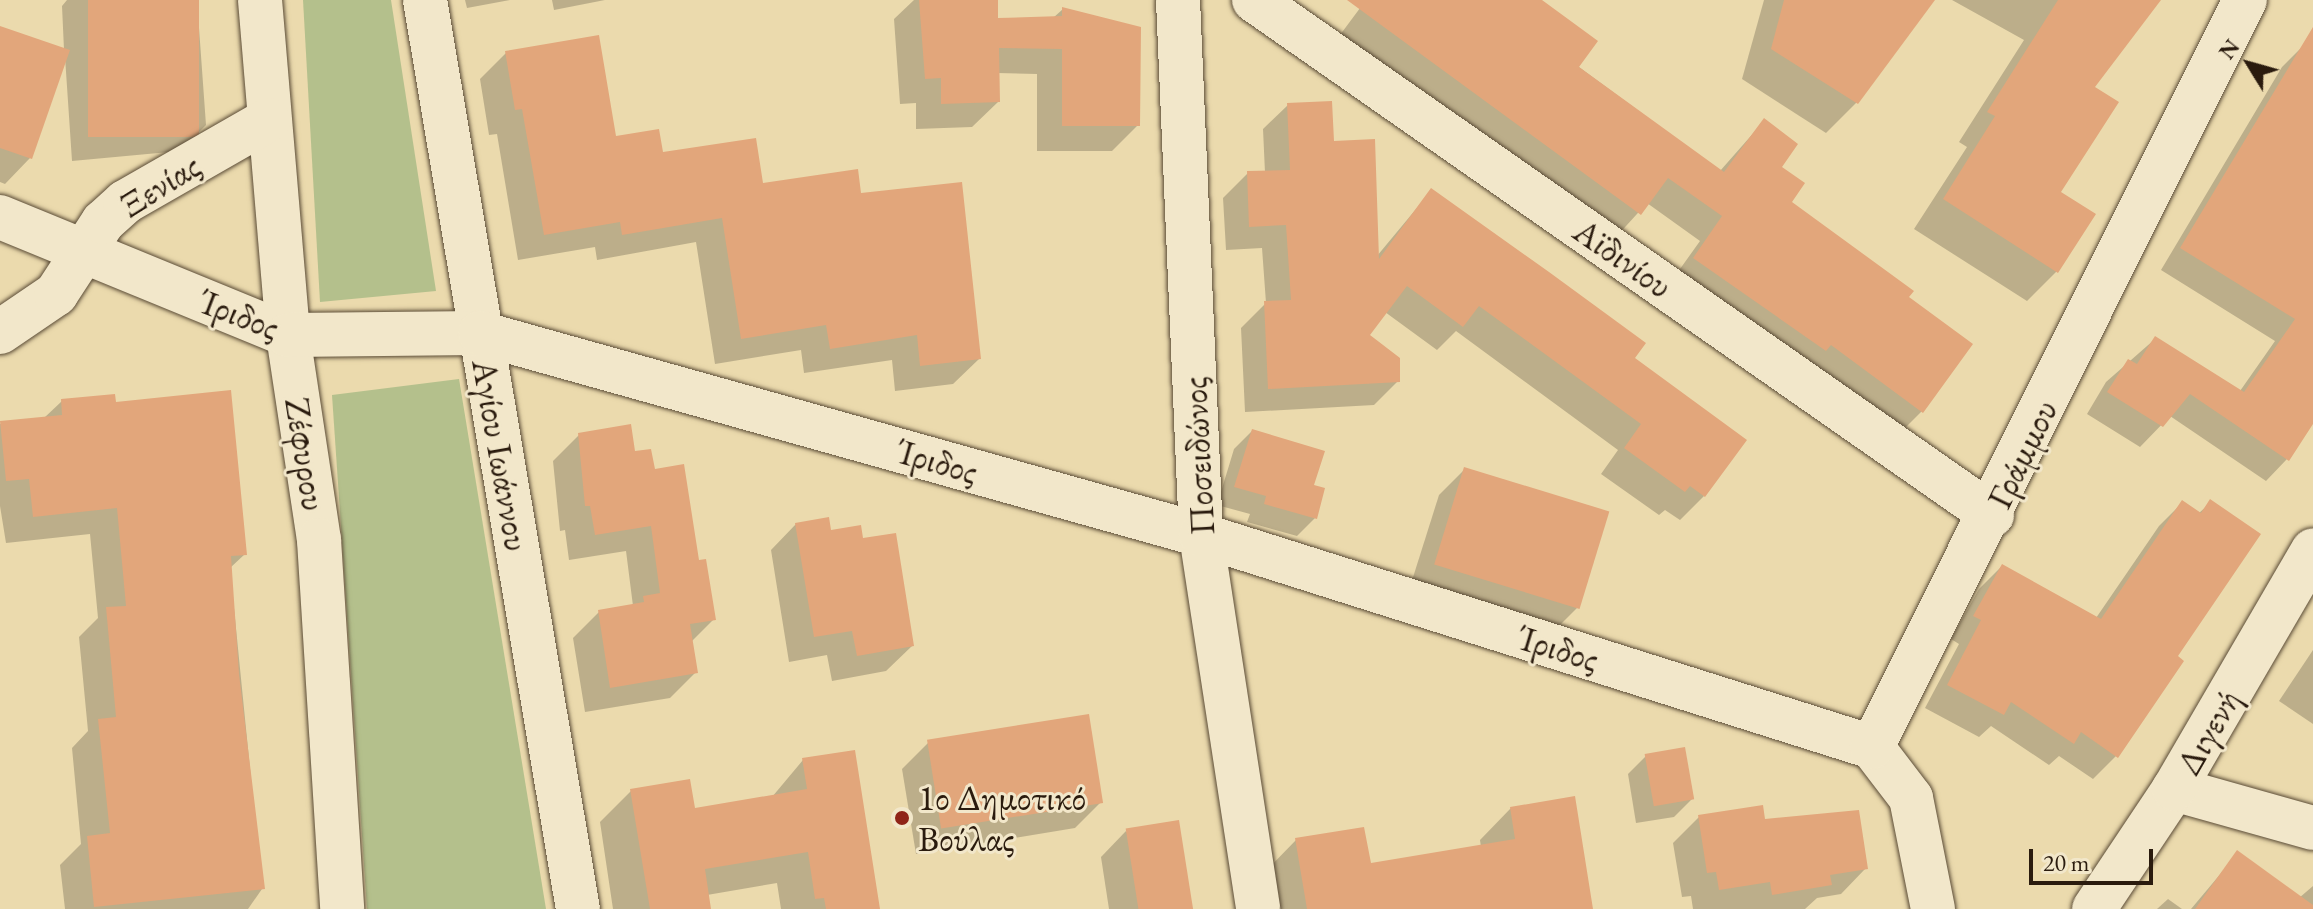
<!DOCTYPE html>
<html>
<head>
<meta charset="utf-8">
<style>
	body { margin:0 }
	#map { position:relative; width:2313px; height:909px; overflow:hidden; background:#ebdaad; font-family:"EB Garamond",serif }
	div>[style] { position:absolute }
	.green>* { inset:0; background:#b4c08c }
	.shadow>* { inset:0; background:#0003 }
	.building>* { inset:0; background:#e2a67b; transform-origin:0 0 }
	.roads { filter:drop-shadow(0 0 2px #5a4b36) drop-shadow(0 0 2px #5a4b36) }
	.minor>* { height:44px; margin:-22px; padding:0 22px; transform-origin:22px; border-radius:22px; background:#f2e7ca }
	.dots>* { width:22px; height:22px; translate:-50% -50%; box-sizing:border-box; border:4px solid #f2e7ca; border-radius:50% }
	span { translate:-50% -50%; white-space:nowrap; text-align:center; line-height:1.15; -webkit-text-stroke:6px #f2e7ca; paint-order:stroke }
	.street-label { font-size:36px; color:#2a1b0e }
	.poi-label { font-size:36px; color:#2a1b0e }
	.left { translate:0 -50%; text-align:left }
	.north { position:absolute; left:2209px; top:24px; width:80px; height:80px; -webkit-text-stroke:6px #f2e7ca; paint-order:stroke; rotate:307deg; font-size:22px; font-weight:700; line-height:32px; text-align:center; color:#2a1b0e }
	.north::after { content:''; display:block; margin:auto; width:28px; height:36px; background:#2a1b0e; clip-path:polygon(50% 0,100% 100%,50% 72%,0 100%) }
	.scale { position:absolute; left:2029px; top:849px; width:124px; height:36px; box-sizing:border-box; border:4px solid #2a1b0e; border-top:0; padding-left:10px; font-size:24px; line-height:28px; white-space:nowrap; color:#2a1b0e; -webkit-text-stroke:6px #f2e7ca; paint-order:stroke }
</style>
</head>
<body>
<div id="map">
	<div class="green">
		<div style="clip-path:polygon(303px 0,391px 0,436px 291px,320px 302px)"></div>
		<div style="clip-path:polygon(459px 379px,546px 909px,367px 909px,332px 395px)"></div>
	</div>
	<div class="shadow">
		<div style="clip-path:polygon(67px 0,197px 0,206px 125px,180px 151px,72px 161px,65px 57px,30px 158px,5px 184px,0 182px,0 28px,64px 50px,62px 6px)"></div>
		<div style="clip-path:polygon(465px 0,510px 0,467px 8px)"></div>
		<div style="clip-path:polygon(552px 0,605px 0,554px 10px)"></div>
		<div style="clip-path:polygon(914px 0,996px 0,996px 20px,1053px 18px,1063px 9px,1138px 125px,1112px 151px,1037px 151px,1037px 74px,997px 73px,998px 102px,972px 127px,916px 129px,916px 103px,900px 104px,894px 19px)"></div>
		<div style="clip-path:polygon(1366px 0,1488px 0,1720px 171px,1764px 121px,1789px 203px,1906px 298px,1922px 411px,1898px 435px,1670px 283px,1700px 241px,1647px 203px,1616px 237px,1340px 35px)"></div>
		<div style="clip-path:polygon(1764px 0,1933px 0,1856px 103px,1826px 133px,1742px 79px)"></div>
		<div style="clip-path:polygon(1952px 0,2158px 0,2092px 87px,2058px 192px,2057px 271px,2027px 301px,1914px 229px,1967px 147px,1959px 142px,2024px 40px)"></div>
		<div style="clip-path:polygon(2303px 46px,2313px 52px,2313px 405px,2287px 459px,2266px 481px,2170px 416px,2140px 447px,2087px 414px,2106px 382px,2155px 339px,2240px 391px,2275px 341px,2161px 270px,2282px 67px)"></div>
		<div style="clip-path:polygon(506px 53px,615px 138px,762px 185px,859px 195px,979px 359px,953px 384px,895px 391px,892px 360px,804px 373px,801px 350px,715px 364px,696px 242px,597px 260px,595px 247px,518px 260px,497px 134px,489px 135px,480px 79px)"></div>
		<div style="clip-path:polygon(1288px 105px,1332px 143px,1377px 256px,1431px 191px,1632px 358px,1704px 496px,1680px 520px,1665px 510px,1659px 515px,1601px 474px,1618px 450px,1456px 331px,1437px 350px,1385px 312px,1367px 335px,1398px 381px,1374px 405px,1245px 412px,1241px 328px,1266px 303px,1262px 248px,1226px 250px,1223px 198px,1248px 173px,1265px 173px,1263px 129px)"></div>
		<div style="clip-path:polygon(62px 401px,114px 404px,245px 554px,230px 568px,262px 889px,248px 909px,65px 909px,60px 865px,81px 844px,72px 748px,88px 731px,79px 637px,98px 618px,90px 534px,6px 543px,0 506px,0 424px,44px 418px)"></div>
		<div style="clip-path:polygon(1252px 431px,1312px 487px,1315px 518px,1297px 536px,1247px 522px,1250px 514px,1217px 505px,1234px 449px)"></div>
		<div style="clip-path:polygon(579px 435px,634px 454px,653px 472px,698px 562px,714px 619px,691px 642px,695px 673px,670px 698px,585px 712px,573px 638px,599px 612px,633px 606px,626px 551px,569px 560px,565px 530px,560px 531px,553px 461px)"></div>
		<div style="clip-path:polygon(1464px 470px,1577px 608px,1551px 634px,1409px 590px,1439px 495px)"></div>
		<div style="clip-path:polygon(2211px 502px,2175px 657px,2116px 756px,2093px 779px,2059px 756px,2049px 765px,1991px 726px,1979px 737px,1925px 708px,1959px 644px,1951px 639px,1979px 589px,2002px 566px,2096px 618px,2159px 526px,2182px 503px,2198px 514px)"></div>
		<div style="clip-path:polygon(796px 524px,861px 541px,912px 646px,886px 671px,832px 681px,827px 655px,789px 662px,771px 550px)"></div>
		<div style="clip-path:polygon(2313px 650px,2313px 724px,2279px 701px)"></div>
		<div style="clip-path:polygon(928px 743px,1101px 802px,1075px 828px,916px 854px,902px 769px)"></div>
		<div style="clip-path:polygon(1646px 756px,1692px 799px,1674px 817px,1636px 823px,1628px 774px)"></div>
		<div style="clip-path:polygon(803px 760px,878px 909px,781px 909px,777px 883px,707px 895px,709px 909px,613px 909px,600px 822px,631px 791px,693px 810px,772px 797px)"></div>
		<div style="clip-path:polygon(1511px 808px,1591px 909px,1271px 909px,1265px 872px,1296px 840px,1369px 866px,1481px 847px,1480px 840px)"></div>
		<div style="clip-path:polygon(1699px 817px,1763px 821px,1866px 868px,1841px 894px,1817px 898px,1805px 909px,1693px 909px,1691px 896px,1682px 897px,1673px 843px)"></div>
		<div style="clip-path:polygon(1126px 831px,1191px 909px,1109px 909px,1101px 857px)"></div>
		<div style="clip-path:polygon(2238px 853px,2299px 898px,2313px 886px,2313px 909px,2191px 909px)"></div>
		<div style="clip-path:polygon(2168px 899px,2182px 909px,2157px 909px)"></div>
	</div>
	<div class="building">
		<div style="left:88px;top:0;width:111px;height:137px"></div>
		<div style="clip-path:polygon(919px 0,998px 0,998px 18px,1062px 16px,1062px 7px,1141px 27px,1140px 126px,1062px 126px,1062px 49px,999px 48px,1000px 102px,941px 104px,941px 78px,925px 79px)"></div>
		<div style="clip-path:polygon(1347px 0,1542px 0,1598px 41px,1579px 67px,1724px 172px,1764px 118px,1798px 144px,1782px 167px,1805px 183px,1792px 202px,1914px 291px,1909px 297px,1973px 344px,1923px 413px,1831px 345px,1826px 351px,1693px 258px,1722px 216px,1668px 178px,1641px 215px)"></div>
		<div style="clip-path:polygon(1784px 0,1935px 0,1858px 104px,1771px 49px)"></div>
		<div style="clip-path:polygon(2058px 0,2161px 0,2095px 87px,2119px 102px,2061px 192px,2096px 214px,2058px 273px,1943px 199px,1995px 116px,1987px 112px)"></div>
		<div style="clip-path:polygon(0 26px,70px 50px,32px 159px,0 148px)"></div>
		<div style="clip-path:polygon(2313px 27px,2313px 424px,2289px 461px,2190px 394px,2163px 427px,2107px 392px,2128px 359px,2137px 364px,2155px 336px,2244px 392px,2295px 319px,2180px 248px)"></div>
		<div style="clip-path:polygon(599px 35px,616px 136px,659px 129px,663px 152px,756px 138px,763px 183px,858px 169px,861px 193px,962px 182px,981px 359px,920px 366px,917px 335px,830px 349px,826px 325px,741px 339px,722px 218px,622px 235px,620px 222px,544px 235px,522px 109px,515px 110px,505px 51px)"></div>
		<div style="clip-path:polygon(1332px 101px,1334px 141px,1375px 139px,1379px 259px,1431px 188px,1549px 272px,1646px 343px,1635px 358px,1747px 440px,1705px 497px,1690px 486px,1685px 492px,1624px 448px,1641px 424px,1479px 306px,1463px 327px,1407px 286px,1370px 335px,1400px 358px,1400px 382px,1268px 389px,1264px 301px,1291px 300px,1286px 225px,1249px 227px,1247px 171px,1290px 170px,1287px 103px)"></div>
		<div style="clip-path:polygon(231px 390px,247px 555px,231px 556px,239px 674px,265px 889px,94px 907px,87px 836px,110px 833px,98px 719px,116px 717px,106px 607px,126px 606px,117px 508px,33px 517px,29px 479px,6px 481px,0 421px,62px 415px,61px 399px,115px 394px,116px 402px)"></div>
		<div style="clip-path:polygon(631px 424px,635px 451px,651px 449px,655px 469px,684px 464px,699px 560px,706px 559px,716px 620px,690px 624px,698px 673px,610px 688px,598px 610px,644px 602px,643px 596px,660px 593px,651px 526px,595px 535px,590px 506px,585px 506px,578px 433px)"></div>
		<div style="clip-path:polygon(1252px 429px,1325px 451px,1314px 485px,1325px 488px,1317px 519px,1264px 504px,1266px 496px,1234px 487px)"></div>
		<div style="left:1464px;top:467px;width:152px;height:102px;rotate:17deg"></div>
		<div style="clip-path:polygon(2210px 499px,2261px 534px,2178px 656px,2184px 661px,2118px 758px,2081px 732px,2074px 744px,2011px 702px,2004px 715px,1947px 685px,1981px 620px,1973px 616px,2002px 564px,2101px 619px,2182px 500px,2201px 513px)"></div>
		<div style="clip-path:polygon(829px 517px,831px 530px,861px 525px,863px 538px,896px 533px,914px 646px,857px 656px,852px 631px,814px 637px,795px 523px)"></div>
		<div style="left:1089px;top:714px;width:90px;height:164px;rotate:81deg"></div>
		<div style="left:1685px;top:747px;width:53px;height:41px;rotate:80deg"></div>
		<div style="clip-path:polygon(855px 750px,880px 909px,826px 909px,824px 898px,815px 899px,808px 852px,705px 869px,711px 909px,650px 909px,630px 789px,690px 779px,695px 808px,807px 789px,802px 758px)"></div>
		<div style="clip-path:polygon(1575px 796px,1593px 909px,1307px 909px,1295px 838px,1364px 827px,1371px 863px,1515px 839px,1510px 807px)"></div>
		<div style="clip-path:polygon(1763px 805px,1765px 819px,1859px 810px,1868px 869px,1830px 875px,1832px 885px,1772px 895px,1770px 882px,1719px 890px,1716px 872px,1707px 873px,1698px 815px)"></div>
		<div style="left:1179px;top:820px;width:90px;height:54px;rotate:81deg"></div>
		<div style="clip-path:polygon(2237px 850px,2313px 905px,2313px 909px,2195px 909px)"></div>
	</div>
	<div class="roads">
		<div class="minor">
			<div style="left:260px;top:0;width:336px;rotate:85.2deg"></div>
			<div style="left:288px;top:335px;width:207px;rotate:81.4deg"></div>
			<div style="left:319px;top:540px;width:370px;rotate:86.4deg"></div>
			<div style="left:425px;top:0;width:922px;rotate:80.45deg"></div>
			<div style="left:1178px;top:0;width:535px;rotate:87.54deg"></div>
			<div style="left:1201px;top:535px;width:378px;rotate:81.3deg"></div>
			<div style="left:1254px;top:0;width:900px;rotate:34.91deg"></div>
			<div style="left:0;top:217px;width:311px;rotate:22.3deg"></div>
			<div style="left:288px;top:335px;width:192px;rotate:-0.6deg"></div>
			<div style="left:480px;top:333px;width:749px;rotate:15.65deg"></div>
			<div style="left:1201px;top:535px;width:704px;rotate:17.53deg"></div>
			<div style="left:0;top:332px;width:68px;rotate:-34.2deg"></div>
			<div style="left:56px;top:294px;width:86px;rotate:-56.9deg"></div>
			<div style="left:103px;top:222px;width:30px;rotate:-42deg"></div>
			<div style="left:125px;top:202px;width:165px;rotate:-29.8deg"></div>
			<div style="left:2174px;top:789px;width:144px;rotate:15.7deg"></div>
			<div style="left:1933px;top:909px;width:113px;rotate:-101.2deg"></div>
			<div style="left:1911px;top:798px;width:64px;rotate:-127.4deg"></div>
			<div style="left:1872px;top:747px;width:835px;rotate:-63.47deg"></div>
			<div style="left:2094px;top:909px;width:144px;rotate:-56.3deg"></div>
			<div style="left:2174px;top:789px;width:276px;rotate:-59.8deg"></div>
		</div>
	</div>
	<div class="dots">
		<div style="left:902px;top:818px;background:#8f2418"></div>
	</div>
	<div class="street-label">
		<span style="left:160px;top:185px;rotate:-32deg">Ξενίας</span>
		<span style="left:1623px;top:258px;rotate:35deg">Αϊδινίου</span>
		<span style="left:239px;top:314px;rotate:21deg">Ίριδος</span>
		<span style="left:306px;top:454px;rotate:81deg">Ζέφυρου</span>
		<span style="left:2022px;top:454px;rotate:-64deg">Γράμμου</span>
		<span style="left:501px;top:455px;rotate:80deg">Αγίου Ιωάννου</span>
		<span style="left:1198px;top:456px;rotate:-93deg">Ποσειδώνος</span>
		<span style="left:937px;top:461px;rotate:16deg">Ίριδος</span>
		<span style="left:1558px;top:648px;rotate:17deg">Ίριδος</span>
		<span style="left:2208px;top:732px;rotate:-60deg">Διγενή</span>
	</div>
	<div class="poi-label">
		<span class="left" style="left:918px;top:818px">1ο Δημοτικό<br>Βούλας</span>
	</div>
	<div class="north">N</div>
	<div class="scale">20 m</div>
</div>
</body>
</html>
